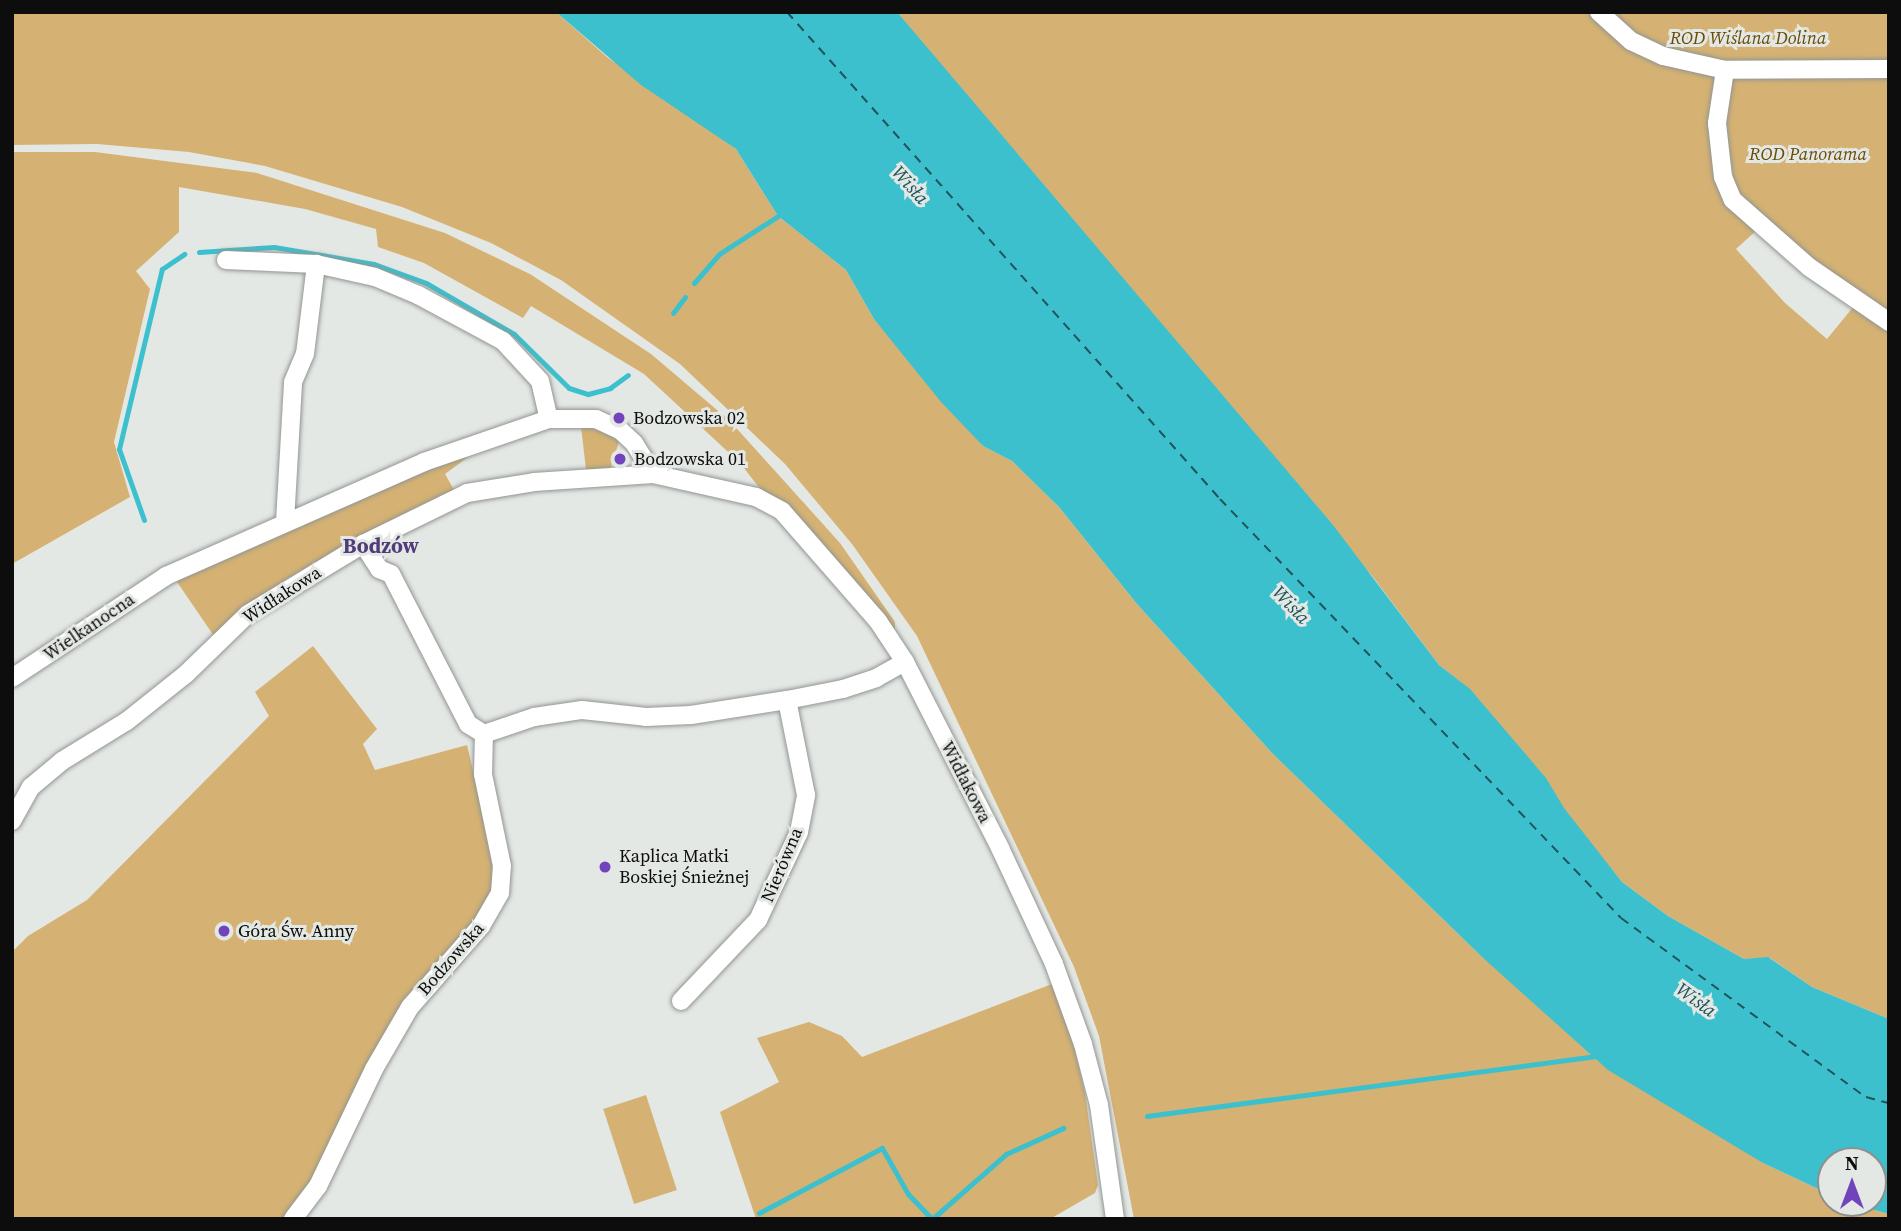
<!DOCTYPE html>
<html>
<head>
<meta charset="utf-8">
<style>
	body { margin:0 }
	#map { position:relative; width:1901px; height:1231px; overflow:hidden; background:#e4e8e4; font-family:"Source Serif 4",serif }
	div>[style] { position:absolute }
	.green>* { inset:0; background:#d5b273; transform-origin:0 0 }
	.water>* { inset:0; background:#3cc0cd }
	.stream>* { height:5px; margin:-2.5px; padding:0 2.5px; transform-origin:2.5px; border-radius:2.5px; background:#3cc0cd }
	.ferry>* { height:2px; margin-top:-1px; transform-origin:0; background:repeating-linear-gradient(90deg,#1e545a 0 9px,transparent 0 16px) }
	.roads { filter:drop-shadow(0 0 2px #929592) drop-shadow(0 0 2px #929592) }
	.minor>* { height:18px; margin:-9px; padding:0 9px; transform-origin:9px; border-radius:9px; background:#fff }
	.dots>* { width:19px; height:19px; translate:-50% -50%; box-sizing:border-box; border:4px solid #e4e8e4; border-radius:50% }
	span { translate:-50% -50%; white-space:nowrap; text-align:center; line-height:1.15; -webkit-text-stroke:6px #e4e8e4; paint-order:stroke }
	.park-label { font-size:18px; color:#694c0a; font-style:italic }
	.poi-label { font-size:18px; color:#0c0d0c }
	.left { translate:0 -50%; text-align:left }
	.street-label { font-size:18px; color:#0c0d0c }
	.water-label { font-size:19px; color:#1e545a; font-style:italic }
	.quarter-label { font-size:21px; color:#503c79; font-weight:700 }
	.frame { position:absolute; inset:0; border:14px solid #0c0d0c; pointer-events:none }
	.north { position:absolute; left:1817px; top:1147px; width:70px; height:70px; box-sizing:border-box; background:#e4e8e4; border:2px solid #8e908e; border-radius:50%; rotate:0deg; font-size:19px; font-weight:700; line-height:28px; text-align:center; color:#0c0d0c }
	.north::after { content:''; display:block; margin:auto; width:24px; height:32px; background:#7144bc; clip-path:polygon(50% 0,100% 100%,50% 72%,0 100%) }
</style>
</head>
<body>
<div id="map">
	<div class="green">
		<div style="clip-path:polygon(12px 12px,556px 12px,607px 57px,736px 149px,778px 216px,846px 270px,874px 319px,983px 446px,1012px 461px,1059px 507px,1137px 604px,1273px 754px,1482px 957px,1763px 1163px,1831px 1195px,1831px 1203px,1849px 1203px,1889px 1214px,1889px 1219px,1134px 1219px,1099px 1036px,1074px 967px,917px 636px,852px 544px,785px 464px,680px 364px,561px 280px,491px 243px,402px 207px,265px 166px,189px 152px,97px 144px,12px 145px)"></div>
		<div style="clip-path:polygon(889px 12px,1594px 12px,1608px 27px,1719px 79px,1717px 160px,1758px 229px,1736px 249px,1785px 303px,1827px 339px,1854px 306px,1889px 329px,1889px 1019px,1812px 987px,1770px 958px,1744px 959px,1668px 916px,1622px 882px,1459px 681px,1439px 665px,1373px 577px)"></div>
		<div style="clip-path:polygon(1608px 12px,1889px 12px,1889px 64px,1734px 63px,1666px 49px,1634px 34px)"></div>
		<div style="clip-path:polygon(1889px 74px,1889px 314px,1782px 240px,1736px 193px,1724px 124px,1733px 77px)"></div>
		<div style="clip-path:polygon(12px 152px,95px 152px,257px 173px,445px 233px,530px 274px,651px 354px,730px 421px,840px 543px,895px 622px,895px 630px,884px 623px,783px 501px,761px 490px,740px 463px,644px 374px,531px 306px,523px 318px,424px 263px,378px 247px,376px 229px,305px 209px,179px 187px,179px 232px,136px 271px,150px 289px,114px 442px,130px 497px,12px 564px)"></div>
		<div style="clip-path:polygon(581px 426px,607px 432px,619px 442px,610px 469px,586px 470px)"></div>
		<div style="clip-path:polygon(479px 449px,445px 474px,454px 490px,216px 639px,175px 579px,427px 465px)"></div>
		<div style="clip-path:polygon(313px 646px,377px 729px,363px 744px,375px 770px,467px 745px,493px 854px,495px 883px,490px 902px,412px 997px,314px 1182px,284px 1219px,12px 1219px,12px 952px,28px 936px,87px 900px,269px 716px,255px 692px)"></div>
		<div style="clip-path:polygon(1052px 984px,1074px 1045px,1085px 1093px,1098px 1185px,1095px 1193px,1050px 1219px,756px 1219px,720px 1112px,779px 1082px,757px 1038px,809px 1022px,842px 1036px,862px 1057px)"></div>
		<div style="left:646px;top:1095px;width:100px;height:45px;rotate:72deg"></div>
	</div>
	<div class="water">
		<div style="clip-path:polygon(556px 12px,897px 12px,1333px 525px,1439px 665px,1470px 689px,1546px 778px,1564px 808px,1622px 882px,1668px 916px,1744px 959px,1768px 957px,1812px 987px,1889px 1019px,1889px 1214px,1849px 1203px,1873px 1203px,1873px 1161px,1831px 1161px,1831px 1195px,1763px 1163px,1608px 1070px,1482px 957px,1273px 754px,1137px 604px,1059px 507px,1012px 461px,983px 446px,941px 402px,874px 319px,846px 270px,778px 216px,736px 149px,641px 85px)"></div>
	</div>
	<div class="stream">
		<div style="left:199px;top:252px;width:75px;rotate:-3.8deg"></div>
		<div style="left:274px;top:247px;width:101px;rotate:9.6deg"></div>
		<div style="left:374px;top:264px;width:55px;rotate:20.1deg"></div>
		<div style="left:426px;top:283px;width:102px;rotate:30.1deg"></div>
		<div style="left:514px;top:334px;width:77px;rotate:44.5deg"></div>
		<div style="left:569px;top:388px;width:20px;rotate:18deg"></div>
		<div style="left:588px;top:394px;width:23px;rotate:-15deg"></div>
		<div style="left:610px;top:388px;width:22px;rotate:-36deg"></div>
		<div style="left:694px;top:283px;width:38px;rotate:-49deg"></div>
		<div style="left:719px;top:254px;width:70px;rotate:-32.8deg"></div>
		<div style="left:673px;top:313px;width:20px;rotate:-53deg"></div>
		<div style="left:144px;top:520px;width:75px;rotate:-109.4deg"></div>
		<div style="left:119px;top:449px;width:185px;rotate:-76.6deg"></div>
		<div style="left:162px;top:269px;width:27px;rotate:-34deg"></div>
		<div style="left:1147px;top:1116px;width:455px;rotate:-7.6deg"></div>
		<div style="left:759px;top:1213px;width:139px;rotate:-27.9deg"></div>
		<div style="left:882px;top:1148px;width:53px;rotate:60.5deg"></div>
		<div style="left:908px;top:1194px;width:35px;rotate:46deg"></div>
		<div style="left:932px;top:1219px;width:98px;rotate:-41.3deg"></div>
		<div style="left:1006px;top:1154px;width:63px;rotate:-24.5deg"></div>
	</div>
	<div class="ferry">
		<div style="left:787px;top:12px;width:652px;rotate:48.36deg"></div>
		<div style="left:1220px;top:499px;width:580px;rotate:46.26deg"></div>
		<div style="left:1621px;top:918px;width:303px;rotate:36.2deg"></div>
		<div style="left:1866px;top:1097px;width:24px;rotate:15deg"></div>
	</div>
	<div class="roads">
		<div class="minor">
			<div style="left:1599px;top:12px;width:43px;rotate:42.2deg"></div>
			<div style="left:1631px;top:41px;width:35px;rotate:25deg"></div>
			<div style="left:1663px;top:56px;width:64px;rotate:12.7deg"></div>
			<div style="left:1889px;top:69px;width:164px;rotate:179.7deg"></div>
			<div style="left:1725px;top:70px;width:54px;rotate:98.6deg"></div>
			<div style="left:1717px;top:123px;width:54px;rotate:83.7deg"></div>
			<div style="left:1723px;top:177px;width:25px;rotate:67deg"></div>
			<div style="left:1733px;top:200px;width:101px;rotate:41.4deg"></div>
			<div style="left:1809px;top:267px;width:97px;rotate:34.5deg"></div>
			<div style="left:226px;top:260px;width:90px;rotate:2.5deg"></div>
			<div style="left:316px;top:264px;width:60px;rotate:12.4deg"></div>
			<div style="left:375px;top:277px;width:47px;rotate:22.7deg"></div>
			<div style="left:418px;top:295px;width:97px;rotate:28.4deg"></div>
			<div style="left:503px;top:341px;width:54px;rotate:47.2deg"></div>
			<div style="left:540px;top:381px;width:39px;rotate:77deg"></div>
			<div style="left:285px;top:522px;width:140px;rotate:-86.7deg"></div>
			<div style="left:293px;top:382px;width:30px;rotate:-67deg"></div>
			<div style="left:305px;top:354px;width:91px;rotate:-83deg"></div>
			<div style="left:363px;top:544px;width:30px;rotate:57deg"></div>
			<div style="left:379px;top:569px;width:13px;rotate:23deg"></div>
			<div style="left:391px;top:574px;width:169px;rotate:62.8deg"></div>
			<div style="left:468px;top:724px;width:19px;rotate:32deg"></div>
			<div style="left:12px;top:678px;width:185px;rotate:-33.5deg"></div>
			<div style="left:166px;top:576px;width:282px;rotate:-23.8deg"></div>
			<div style="left:424px;top:462px;width:132px;rotate:-19deg"></div>
			<div style="left:549px;top:419px;width:47px"></div>
			<div style="left:596px;top:419px;width:26px;rotate:25deg"></div>
			<div style="left:620px;top:430px;width:19px;rotate:43deg"></div>
			<div style="left:634px;top:443px;width:36px;rotate:58deg"></div>
			<div style="left:484px;top:734px;width:53px;rotate:-18.8deg"></div>
			<div style="left:534px;top:717px;width:49px;rotate:-8.3deg"></div>
			<div style="left:582px;top:710px;width:64px;rotate:6.2deg"></div>
			<div style="left:646px;top:717px;width:45px;rotate:-2.5deg"></div>
			<div style="left:691px;top:715px;width:97px;rotate:-8.9deg"></div>
			<div style="left:787px;top:700px;width:57px;rotate:-11.1deg"></div>
			<div style="left:843px;top:689px;width:35px;rotate:-18deg"></div>
			<div style="left:876px;top:678px;width:33px;rotate:-29deg"></div>
			<div style="left:12px;top:821px;width:39px;rotate:-61deg"></div>
			<div style="left:31px;top:787px;width:40px;rotate:-40deg"></div>
			<div style="left:62px;top:761px;width:76px;rotate:-31.6deg"></div>
			<div style="left:127px;top:721px;width:75px;rotate:-38.5deg"></div>
			<div style="left:186px;top:674px;width:86px;rotate:-44.1deg"></div>
			<div style="left:248px;top:614px;width:135px;rotate:-31.3deg"></div>
			<div style="left:363px;top:544px;width:116px;rotate:-26.1deg"></div>
			<div style="left:467px;top:493px;width:68px;rotate:-9.3deg"></div>
			<div style="left:534px;top:482px;width:119px;rotate:-3.8deg"></div>
			<div style="left:653px;top:474px;width:106px;rotate:12.6deg"></div>
			<div style="left:756px;top:497px;width:30px;rotate:28deg"></div>
			<div style="left:782px;top:511px;width:146px;rotate:48.9deg"></div>
			<div style="left:878px;top:621px;width:49px;rotate:56.6deg"></div>
			<div style="left:905px;top:662px;width:209px;rotate:62.9deg"></div>
			<div style="left:1000px;top:848px;width:128px;rotate:65deg"></div>
			<div style="left:1054px;top:964px;width:85px;rotate:70.1deg"></div>
			<div style="left:1083px;top:1044px;width:63px;rotate:75.3deg"></div>
			<div style="left:1099px;top:1105px;width:115px;rotate:82deg"></div>
			<div style="left:681px;top:1001px;width:112px;rotate:-46.5deg"></div>
			<div style="left:758px;top:920px;width:97px;rotate:-65deg"></div>
			<div style="left:799px;top:832px;width:38px;rotate:-79deg"></div>
			<div style="left:806px;top:795px;width:97px;rotate:-101.3deg"></div>
			<div style="left:293px;top:1219px;width:41px;rotate:-52.9deg"></div>
			<div style="left:318px;top:1186px;width:130px;rotate:-64.4deg"></div>
			<div style="left:374px;top:1069px;width:72px;rotate:-59.9deg"></div>
			<div style="left:410px;top:1007px;width:108px;rotate:-48.8deg"></div>
			<div style="left:481px;top:926px;width:38px;rotate:-60deg"></div>
			<div style="left:500px;top:893px;width:27px;rotate:-86deg"></div>
			<div style="left:502px;top:866px;width:94px;rotate:-101.7deg"></div>
			<div style="left:483px;top:774px;width:40px;rotate:-88.6deg"></div>
		</div>
	</div>
	<div class="dots">
		<div style="left:619px;top:418px;background:#7144bc"></div>
		<div style="left:620px;top:459px;background:#7144bc"></div>
		<div style="left:605px;top:867px;background:#7144bc"></div>
		<div style="left:224px;top:931px;background:#7144bc"></div>
	</div>
	<div class="park-label">
		<span style="left:1748px;top:38px">ROD Wiślana Dolina</span>
		<span style="left:1808px;top:154px">ROD Panorama</span>
	</div>
	<div class="poi-label">
		<span class="left" style="left:633px;top:418px">Bodzowska 02</span>
		<span class="left" style="left:634px;top:459px">Bodzowska 01</span>
		<span class="left" style="left:619px;top:867px">Kaplica Matki<br>Boskiej Śnieżnej</span>
		<span class="left" style="left:238px;top:931px">Góra Św. Anny</span>
	</div>
	<div class="street-label">
		<span style="left:282px;top:595px;rotate:-33deg">Widłakowa</span>
		<span style="left:89px;top:627px;rotate:-34deg">Wielkanocna</span>
		<span style="left:966px;top:782px;rotate:63deg">Widłakowa</span>
		<span style="left:782px;top:865px;rotate:-67deg">Nierówna</span>
		<span style="left:451px;top:959px;rotate:-49deg">Bodzowska</span>
	</div>
	<div class="water-label">
		<span style="left:910px;top:185px;rotate:48deg">Wisła</span>
		<span style="left:1291px;top:605px;rotate:46deg">Wisła</span>
		<span style="left:1696px;top:1000px;rotate:36deg">Wisła</span>
	</div>
	<div class="quarter-label">
		<span style="left:381px;top:546px">Bodzów</span>
	</div>
	<div class="frame"></div>
	<div class="north">N</div>
</div>
</body>
</html>
